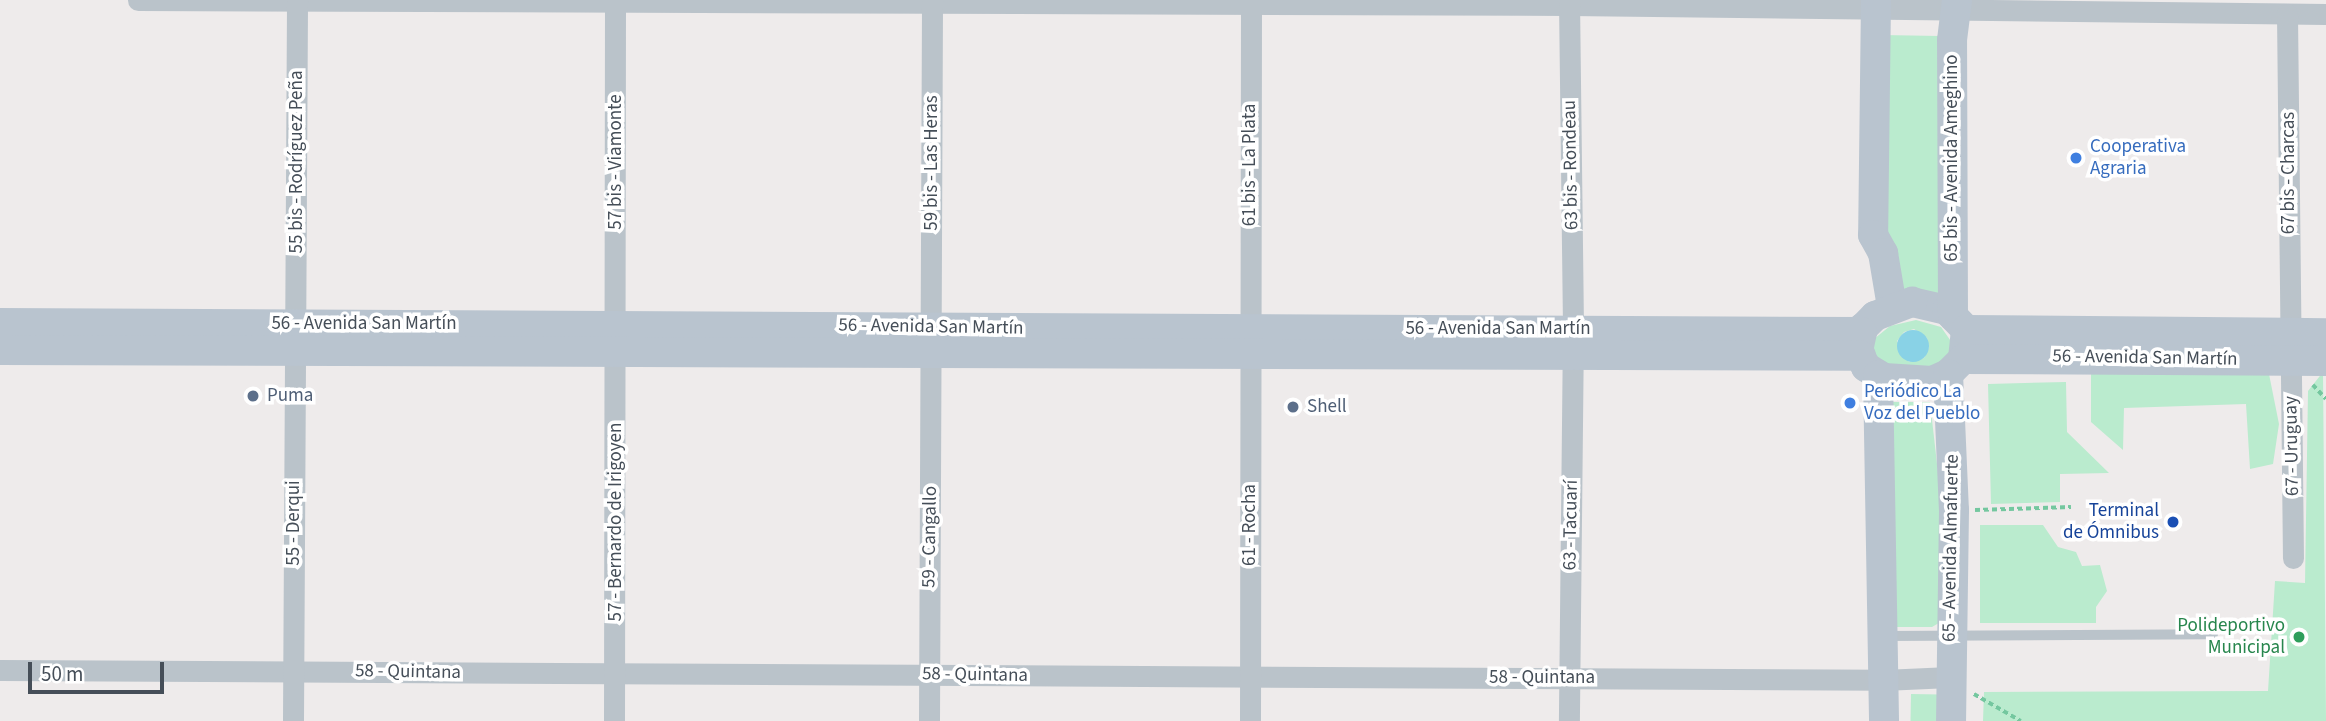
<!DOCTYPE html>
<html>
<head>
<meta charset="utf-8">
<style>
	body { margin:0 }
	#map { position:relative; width:2326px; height:721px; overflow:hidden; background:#eeebeb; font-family:"Source Sans 3",sans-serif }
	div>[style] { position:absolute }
	.green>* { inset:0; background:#baebce; transform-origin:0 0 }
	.water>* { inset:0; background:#89d2e6 }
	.round { border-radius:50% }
	.path>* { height:3.5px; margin-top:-1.75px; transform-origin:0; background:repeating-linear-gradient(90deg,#74c79f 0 5px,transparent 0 8.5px) }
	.lane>* { height:10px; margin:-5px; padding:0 5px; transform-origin:5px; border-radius:5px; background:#bac3ca }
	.street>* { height:21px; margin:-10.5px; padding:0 10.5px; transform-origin:10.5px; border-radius:10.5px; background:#bac3ca }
	.secondary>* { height:30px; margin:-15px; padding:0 15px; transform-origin:15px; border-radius:15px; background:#b9c4cf }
	.dots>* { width:19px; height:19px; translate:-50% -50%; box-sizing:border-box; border:4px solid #fff; border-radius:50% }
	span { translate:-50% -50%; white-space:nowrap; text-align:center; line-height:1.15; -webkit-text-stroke:7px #fff; paint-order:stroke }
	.shop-label { font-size:19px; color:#366cbe }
	.left { translate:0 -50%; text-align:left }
	.street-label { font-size:19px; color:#454e58 }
	.service-label { font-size:19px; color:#4e5e75 }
	.transit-label { font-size:19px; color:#164399 }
	.right { translate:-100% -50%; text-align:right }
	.leisure-label { font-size:19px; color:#27864d }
	.scale { position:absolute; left:28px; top:662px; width:136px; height:32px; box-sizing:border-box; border:4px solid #454e58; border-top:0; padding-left:9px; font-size:21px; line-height:24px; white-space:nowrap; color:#454e58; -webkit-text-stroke:5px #fff; paint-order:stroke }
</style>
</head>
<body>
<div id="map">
	<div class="green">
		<div style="clip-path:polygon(1882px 35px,1940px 36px,1940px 295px,1899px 304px,1880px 227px)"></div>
		<div style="clip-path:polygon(evenodd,1916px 320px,1941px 327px,1955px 347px,1935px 370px,1881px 366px,1869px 343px,1890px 326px,1916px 320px,1914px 329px,1927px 338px,1929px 348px,1924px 358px,1909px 362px,1897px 341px,1904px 332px,1914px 329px)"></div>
		<div style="clip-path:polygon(2091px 372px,2269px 374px,2279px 424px,2273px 464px,2250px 469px,2246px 404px,2124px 408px,2123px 450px,2091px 422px)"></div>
		<div style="clip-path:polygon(2323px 372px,2326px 721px,1983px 721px,1984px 692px,2268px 691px,2275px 581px,2305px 583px,2308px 391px)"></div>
		<div style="clip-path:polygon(2066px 382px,2067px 432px,2109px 473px,2060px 474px,2060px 502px,1991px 504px,1988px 384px)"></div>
		<div style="clip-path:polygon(1886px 402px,1930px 402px,1954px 614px,1932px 627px,1888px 627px)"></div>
		<div style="clip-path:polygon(1980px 525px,2043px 525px,2058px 547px,2076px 552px,2082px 566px,2100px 565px,2107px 591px,2096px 607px,2096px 623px,1980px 623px)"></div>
		<div style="left:1911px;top:694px;width:44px;height:27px;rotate:1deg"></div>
	</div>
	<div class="water">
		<div class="round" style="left:1897px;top:330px;width:32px;height:32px"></div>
	</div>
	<div class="path">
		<div style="left:2313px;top:385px;width:19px;rotate:47deg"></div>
		<div style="left:1975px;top:510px;width:96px;rotate:-1.8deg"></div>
		<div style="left:1974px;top:694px;width:54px;rotate:29.9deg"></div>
	</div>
	<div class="lane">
		<div style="left:1884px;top:636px;width:329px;rotate:-0.3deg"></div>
	</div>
	<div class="street">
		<div style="left:138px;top:0;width:1431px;rotate:0.2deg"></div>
		<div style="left:1569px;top:5px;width:757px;rotate:0.68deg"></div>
		<div style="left:1569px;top:0;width:329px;rotate:89.3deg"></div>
		<div style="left:1573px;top:329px;width:392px;rotate:90.6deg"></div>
		<div style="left:2287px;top:14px;width:544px;rotate:89.37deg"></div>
		<div style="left:0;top:670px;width:1883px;rotate:0.3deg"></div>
		<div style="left:1883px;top:680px;width:67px;rotate:-2.6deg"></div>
		<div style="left:293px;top:721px;width:721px;rotate:-89.68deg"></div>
		<div style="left:614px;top:721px;width:721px;rotate:-89.92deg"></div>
		<div style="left:929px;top:721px;width:721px;rotate:-89.76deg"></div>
		<div style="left:1250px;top:721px;width:721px;rotate:-89.92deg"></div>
	</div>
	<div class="secondary">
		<div style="left:1876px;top:0;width:235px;rotate:90.7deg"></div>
		<div style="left:1873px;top:235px;width:21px;rotate:61deg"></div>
		<div style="left:1883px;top:253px;width:55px;rotate:80.5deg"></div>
		<div style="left:1912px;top:302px;width:36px;rotate:13deg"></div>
		<div style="left:1947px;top:310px;width:28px;rotate:46deg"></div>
		<div style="left:1966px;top:330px;width:29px;rotate:96deg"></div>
		<div style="left:1963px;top:359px;width:21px;rotate:135deg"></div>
		<div style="left:1948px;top:374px;width:17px;rotate:156deg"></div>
		<div style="left:1932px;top:381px;width:48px;rotate:-176.4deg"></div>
		<div style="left:1884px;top:378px;width:21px;rotate:-149deg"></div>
		<div style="left:1866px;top:367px;width:18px;rotate:-117deg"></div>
		<div style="left:1858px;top:351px;width:24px;rotate:-78deg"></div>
		<div style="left:1863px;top:328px;width:17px;rotate:-45deg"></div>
		<div style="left:1875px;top:316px;width:40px;rotate:-21deg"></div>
		<div style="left:1953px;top:316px;width:276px;rotate:-90.2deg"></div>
		<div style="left:1952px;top:40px;width:40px;rotate:-82.9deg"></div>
		<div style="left:0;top:323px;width:1862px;rotate:0.28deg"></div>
		<div style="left:1966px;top:330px;width:360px;rotate:0.5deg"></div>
		<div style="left:0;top:350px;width:1861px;rotate:0.18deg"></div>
		<div style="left:1963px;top:359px;width:363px;rotate:0.3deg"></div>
		<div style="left:1948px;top:374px;width:136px;rotate:87.5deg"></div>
		<div style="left:1954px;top:510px;width:211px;rotate:90.8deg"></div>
		<div style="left:1878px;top:375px;width:346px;rotate:89deg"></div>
	</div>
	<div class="dots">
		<div style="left:2076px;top:158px;background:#3f7fe0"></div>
		<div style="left:253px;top:396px;background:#5c6f8a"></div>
		<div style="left:1850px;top:403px;background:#3f7fe0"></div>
		<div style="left:1293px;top:407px;background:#5c6f8a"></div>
		<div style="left:2173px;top:522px;background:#1a4fb4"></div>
		<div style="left:2299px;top:637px;background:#2e9e5b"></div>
	</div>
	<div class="shop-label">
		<span class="left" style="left:2090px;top:158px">Cooperativa<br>Agraria</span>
		<span class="left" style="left:1864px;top:403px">Periódico La<br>Voz del Pueblo</span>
	</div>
	<div class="street-label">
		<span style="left:1952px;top:158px;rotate:-90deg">65 bis - Avenida Ameghino</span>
		<span style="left:297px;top:162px;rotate:-90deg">55 bis - Rodríguez Peña</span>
		<span style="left:616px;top:162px;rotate:-90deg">57 bis - Viamonte</span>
		<span style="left:932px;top:163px;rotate:-90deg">59 bis - Las Heras</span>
		<span style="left:1250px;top:165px;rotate:-90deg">61 bis - La Plata</span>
		<span style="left:1571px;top:165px;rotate:-91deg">63 bis - Rondeau</span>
		<span style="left:2289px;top:173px;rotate:-90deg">67 bis - Charcas</span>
		<span style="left:364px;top:324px">56 - Avenida San Martín</span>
		<span style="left:931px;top:327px;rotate:1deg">56 - Avenida San Martín</span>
		<span style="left:1498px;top:329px">56 - Avenida San Martín</span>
		<span style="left:2145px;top:358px;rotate:1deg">56 - Avenida San Martín</span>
		<span style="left:2292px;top:446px;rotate:-91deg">67 - Uruguay</span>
		<span style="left:616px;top:522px;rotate:-90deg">57 - Bernardo de Irigoyen</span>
		<span style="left:294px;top:523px;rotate:-90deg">55 - Derqui</span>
		<span style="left:1250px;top:525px;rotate:-90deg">61 - Rocha</span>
		<span style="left:1571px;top:525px;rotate:-89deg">63 - Tacuarí</span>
		<span style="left:930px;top:537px;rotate:-89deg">59 - Cangallo</span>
		<span style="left:1951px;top:548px;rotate:-89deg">65 - Avenida Almafuerte</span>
		<span style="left:408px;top:672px;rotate:1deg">58 - Quintana</span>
		<span style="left:975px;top:675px;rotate:1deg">58 - Quintana</span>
		<span style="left:1542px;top:678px">58 - Quintana</span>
	</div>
	<div class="service-label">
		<span class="left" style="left:267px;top:396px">Puma</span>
		<span class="left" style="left:1307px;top:407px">Shell</span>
	</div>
	<div class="transit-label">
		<span class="right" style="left:2159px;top:522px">Terminal<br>de Ómnibus</span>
	</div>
	<div class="leisure-label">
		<span class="right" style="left:2285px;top:637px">Polideportivo<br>Municipal</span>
	</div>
	<div class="scale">50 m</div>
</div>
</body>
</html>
